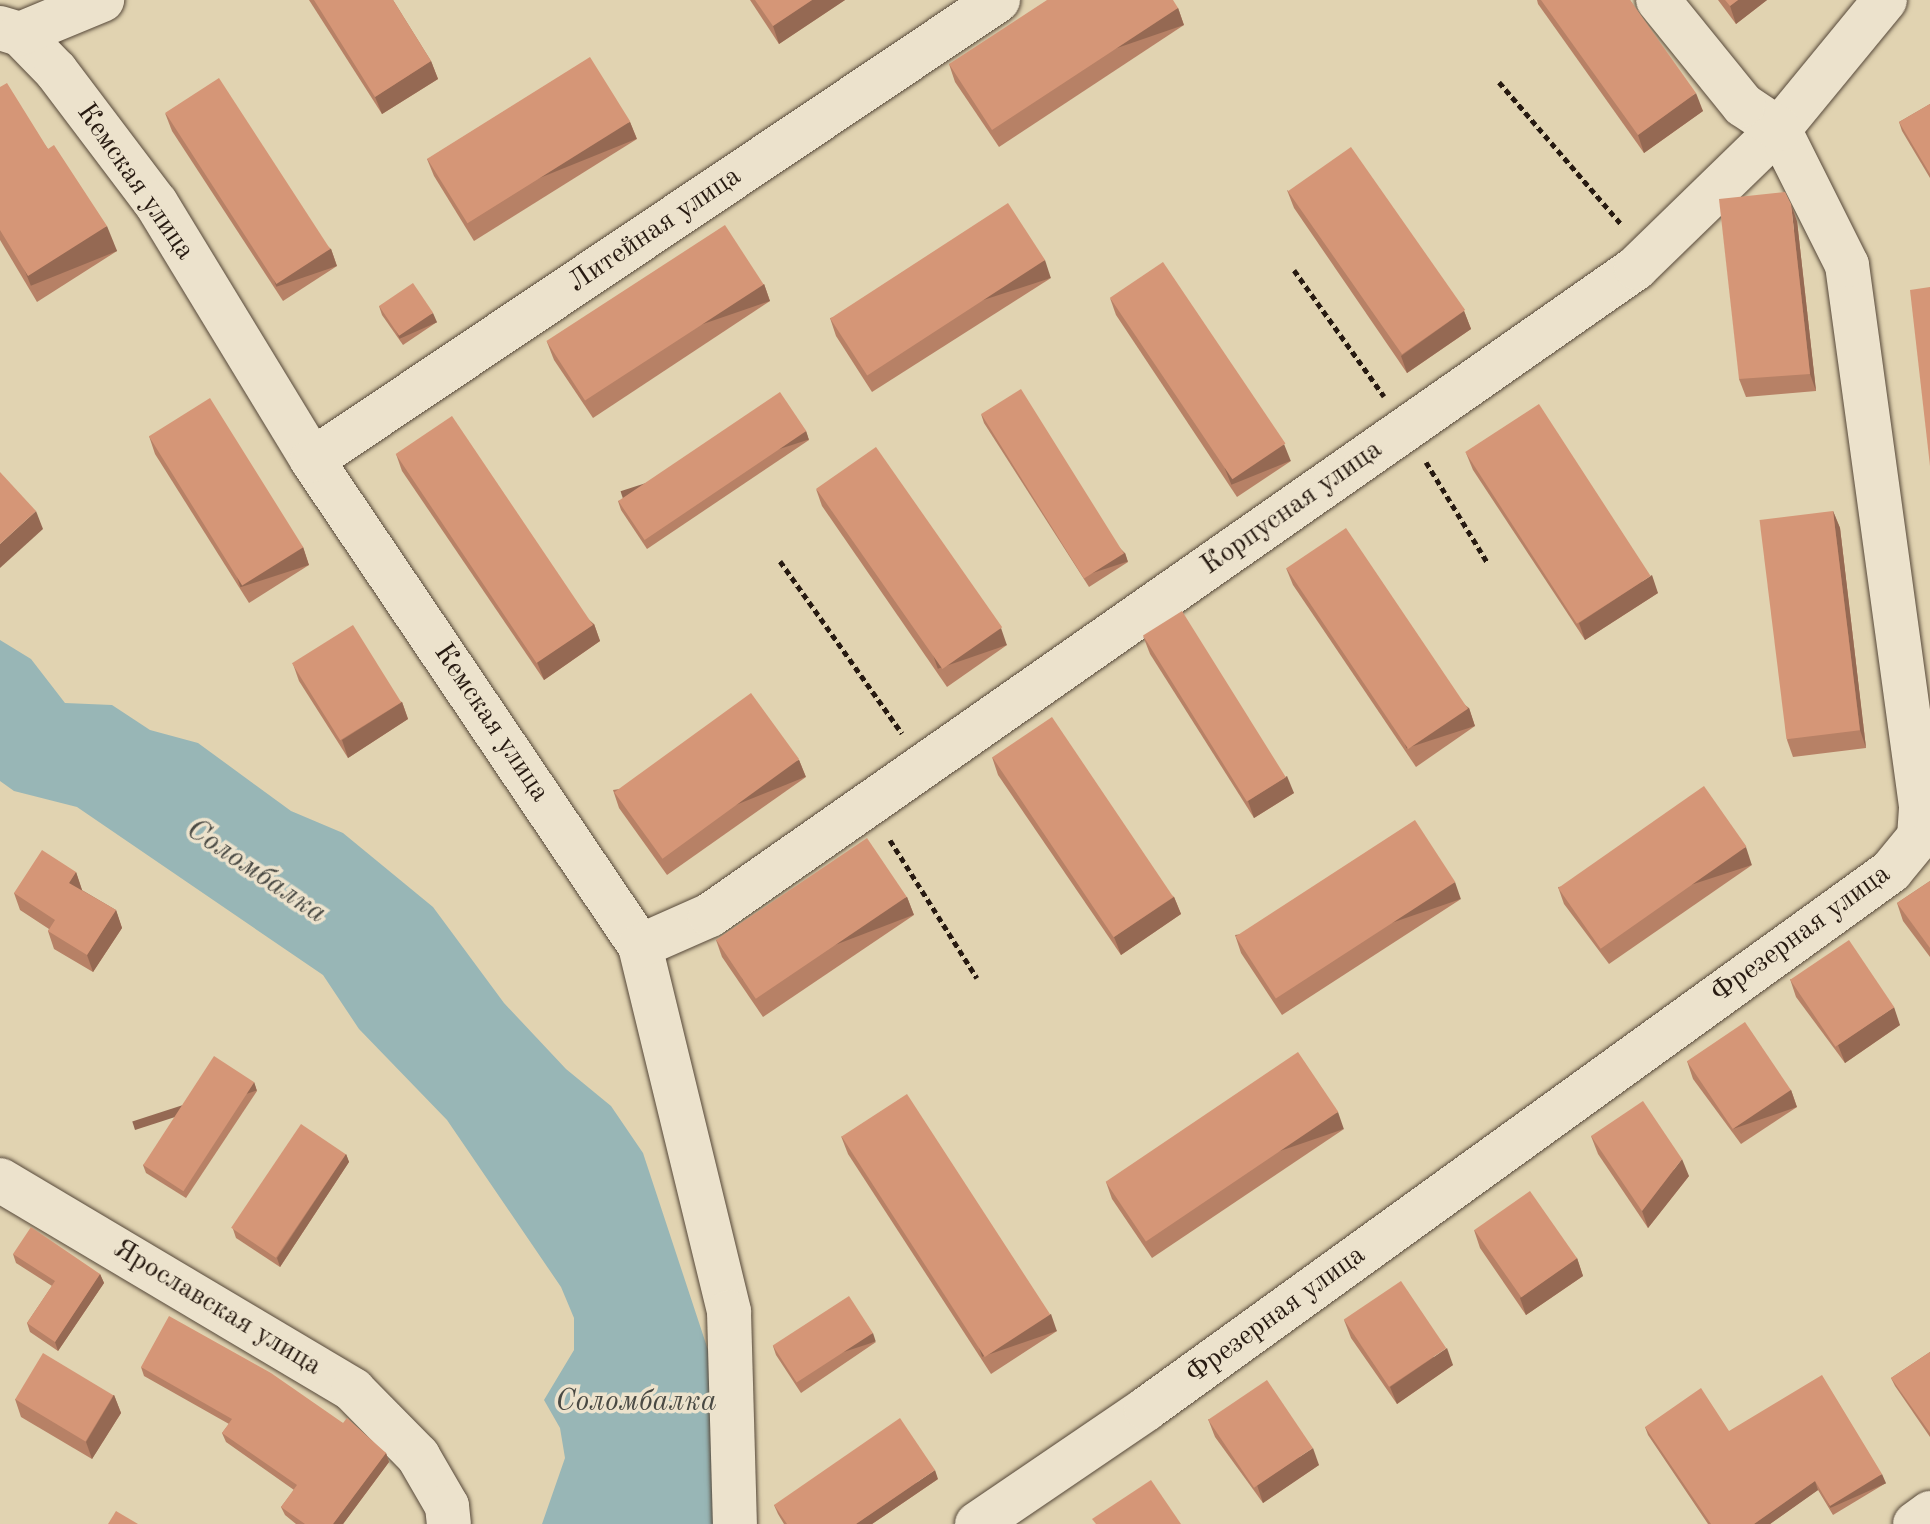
<!DOCTYPE html>
<html>
<head>
<meta charset="utf-8">
<style>
	body { margin:0 }
	#map { position:relative; width:1930px; height:1524px; overflow:hidden; background:#e1d3b1; font-family:"Old Standard TT",serif }
	div>[style] { position:absolute }
	.water>* { inset:0; background:#98b6b6 }
	.path>* { height:5px; margin-top:-2.5px; transform-origin:0; background:repeating-linear-gradient(90deg,#271a11 0 6px,transparent 0 10px) }
	.roads { filter:drop-shadow(0 0 2px #564839) drop-shadow(0 0 2px #564839) }
	.minor>* { height:44px; margin:-22px; padding:0 22px; transform-origin:22px; border-radius:22px; background:#ece2cc }
	.wall>* { inset:0; background:#b78166 }
	.shaded-wall>* { inset:0; background:#956953; transform-origin:0 0 }
	.building>* { inset:0; background:#d59677; transform-origin:0 0 }
	span { translate:-50% -50%; white-space:nowrap; text-align:center; line-height:1.15; -webkit-text-stroke:7px #ece2cc; paint-order:stroke }
	.street-label { font-size:28px; color:#271a11 }
	.water-label { font-size:30px; color:#494943; font-style:italic }
</style>
</head>
<body>
<div id="map">
	<div class="water">
		<div style="clip-path:polygon(0 640px,31px 659px,65px 703px,112px 705px,150px 730px,198px 743px,291px 811px,343px 833px,433px 907px,504px 1003px,566px 1069px,611px 1106px,643px 1153px,710px 1356px,721px 1524px,542px 1524px,565px 1458px,560px 1428px,544px 1400px,574px 1350px,574px 1318px,561px 1287px,447px 1120px,359px 1029px,323px 975px,77px 807px,14px 791px,0 781px)"></div>
	</div>
	<div class="path">
		<div style="left:1499px;top:82px;width:187px;rotate:49.3deg"></div>
		<div style="left:1294px;top:270px;width:155px;rotate:54.5deg"></div>
		<div style="left:1426px;top:462px;width:117px;rotate:58.6deg"></div>
		<div style="left:780px;top:561px;width:211px;rotate:54.7deg"></div>
		<div style="left:890px;top:840px;width:163px;rotate:57.8deg"></div>
	</div>
	<div class="roads">
		<div class="minor">
			<div style="left:0;top:28px;width:21px;rotate:17deg"></div>
			<div style="left:20px;top:34px;width:52px;rotate:45.8deg"></div>
			<div style="left:56px;top:71px;width:166px;rotate:52.9deg"></div>
			<div style="left:156px;top:203px;width:301px;rotate:58.7deg"></div>
			<div style="left:312px;top:460px;width:586px;rotate:55.98deg"></div>
			<div style="left:640px;top:946px;width:377px;rotate:76.3deg"></div>
			<div style="left:729px;top:1312px;width:212px;rotate:88.4deg"></div>
			<div style="left:20px;top:34px;width:89px;rotate:-22.5deg"></div>
			<div style="left:312px;top:460px;width:826px;rotate:-33.84deg"></div>
			<div style="left:640px;top:946px;width:77px;rotate:-23.9deg"></div>
			<div style="left:710px;top:915px;width:1130px;rotate:-34.94deg"></div>
			<div style="left:1636px;top:268px;width:199px;rotate:-44.2deg"></div>
			<div style="left:1779px;top:129px;width:167px;rotate:-50.6deg"></div>
			<div style="left:0;top:1180px;width:411px;rotate:30.7deg"></div>
			<div style="left:353px;top:1390px;width:93px;rotate:45.4deg"></div>
			<div style="left:418px;top:1456px;width:58px;rotate:59.9deg"></div>
			<div style="left:447px;top:1506px;width:18px;rotate:84deg"></div>
			<div style="left:977px;top:1524px;width:204px;rotate:-34.2deg"></div>
			<div style="left:1146px;top:1409px;width:919px;rotate:-35.83deg"></div>
			<div style="left:1891px;top:871px;width:44px;rotate:-50.5deg"></div>
			<div style="left:1919px;top:837px;width:31px;rotate:-86deg"></div>
			<div style="left:1921px;top:806px;width:546px;rotate:-97.79deg"></div>
			<div style="left:1847px;top:265px;width:152px;rotate:-116.6deg"></div>
			<div style="left:1779px;top:129px;width:43px;rotate:-146.3deg"></div>
			<div style="left:1743px;top:105px;width:135px;rotate:-129deg"></div>
			<div style="left:1915px;top:1524px;width:19px;rotate:-36deg"></div>
		</div>
	</div>
	<div class="wall">
		<div style="clip-path:polygon(309px 0,393px 0,431px 61px,438px 79px,382px 114px)"></div>
		<div style="clip-path:polygon(750px 0,845px 0,779px 44px)"></div>
		<div style="clip-path:polygon(1537px 0,1630px 0,1703px 111px,1644px 153px,1538px 4px)"></div>
		<div style="clip-path:polygon(1718px 0,1767px 0,1736px 24px)"></div>
		<div style="clip-path:polygon(1178px 8px,1184px 25px,999px 147px,955px 82px,949px 64px)"></div>
		<div style="clip-path:polygon(0 87px,48px 149px,117px 251px,37px 302px,0 240px)"></div>
		<div style="clip-path:polygon(1930px 104px,1930px 178px,1902px 131px,1899px 122px)"></div>
		<div style="clip-path:polygon(165px 113px,331px 249px,337px 266px,283px 301px,172px 131px)"></div>
		<div style="clip-path:polygon(630px 122px,637px 139px,474px 241px,434px 176px,427px 159px)"></div>
		<div style="clip-path:polygon(1287px 190px,1464px 311px,1471px 329px,1407px 373px,1294px 208px)"></div>
		<div style="clip-path:polygon(1797px 221px,1816px 391px,1746px 397px,1739px 379px)"></div>
		<div style="clip-path:polygon(1051px 278px,872px 392px,836px 336px,830px 318px)"></div>
		<div style="clip-path:polygon(764px 284px,770px 301px,593px 418px,554px 360px,547px 342px)"></div>
		<div style="clip-path:polygon(1110px 298px,1291px 461px,1237px 497px,1116px 315px)"></div>
		<div style="clip-path:polygon(379px 306px,437px 322px,403px 345px,382px 315px)"></div>
		<div style="clip-path:polygon(981px 414px,1125px 553px,1128px 562px,1089px 587px,984px 423px)"></div>
		<div style="clip-path:polygon(806px 431px,809px 440px,647px 549px,621px 510px,618px 501px)"></div>
		<div style="clip-path:polygon(149px 436px,303px 547px,309px 565px,249px 603px,155px 454px)"></div>
		<div style="clip-path:polygon(1466px 453px,1658px 593px,1585px 640px,1473px 470px)"></div>
		<div style="clip-path:polygon(396px 454px,594px 624px,600px 641px,544px 680px,402px 471px)"></div>
		<div style="clip-path:polygon(816px 489px,1007px 645px,947px 687px,822px 506px)"></div>
		<div style="clip-path:polygon(1833px 511px,1840px 528px,1866px 748px,1793px 757px,1787px 740px)"></div>
		<div style="clip-path:polygon(1286px 568px,1469px 708px,1475px 726px,1416px 767px,1293px 585px)"></div>
		<div style="clip-path:polygon(1143px 636px,1294px 793px,1254px 818px,1150px 654px)"></div>
		<div style="clip-path:polygon(293px 664px,402px 702px,408px 719px,348px 758px,299px 681px)"></div>
		<div style="clip-path:polygon(992px 757px,1174px 897px,1181px 914px,1121px 955px,998px 775px)"></div>
		<div style="clip-path:polygon(799px 760px,806px 777px,667px 875px,619px 808px,613px 790px)"></div>
		<div style="clip-path:polygon(1752px 865px,1609px 964px,1564px 904px,1558px 887px)"></div>
		<div style="clip-path:polygon(76px 872px,82px 890px,116px 910px,122px 928px,93px 972px,54px 949px,48px 931px,49px 929px,20px 910px,14px 893px)"></div>
		<div style="clip-path:polygon(1930px 881px,1930px 957px,1903px 921px,1897px 903px)"></div>
		<div style="clip-path:polygon(907px 897px,914px 915px,763px 1017px,722px 957px,716px 940px)"></div>
		<div style="clip-path:polygon(1461px 899px,1282px 1015px,1241px 953px,1235px 935px)"></div>
		<div style="clip-path:polygon(1790px 979px,1900px 1025px,1845px 1063px,1796px 997px)"></div>
		<div style="clip-path:polygon(1687px 1061px,1791px 1090px,1797px 1107px,1741px 1144px,1693px 1079px)"></div>
		<div style="clip-path:polygon(254px 1082px,257px 1091px,186px 1198px,146px 1173px,143px 1165px)"></div>
		<div style="clip-path:polygon(1344px 1129px,1152px 1258px,1112px 1199px,1106px 1182px)"></div>
		<div style="clip-path:polygon(841px 1136px,1057px 1331px,991px 1374px,848px 1154px)"></div>
		<div style="clip-path:polygon(1591px 1136px,1689px 1176px,1648px 1228px,1598px 1154px)"></div>
		<div style="clip-path:polygon(346px 1154px,349px 1162px,280px 1267px,236px 1238px,233px 1229px)"></div>
		<div style="clip-path:polygon(1474px 1230px,1577px 1258px,1583px 1276px,1526px 1315px,1480px 1248px)"></div>
		<div style="clip-path:polygon(13px 1254px,100px 1274px,104px 1283px,58px 1351px,30px 1332px,27px 1323px,52px 1286px,16px 1263px)"></div>
		<div style="clip-path:polygon(1344px 1320px,1453px 1365px,1397px 1404px,1351px 1338px)"></div>
		<div style="clip-path:polygon(876px 1342px,801px 1393px,776px 1355px,773px 1346px)"></div>
		<div style="clip-path:polygon(1930px 1352px,1930px 1437px,1895px 1386px,1891px 1378px)"></div>
		<div style="clip-path:polygon(141px 1367px,343px 1423px,386px 1453px,389px 1462px,343px 1524px,296px 1524px,285px 1515px,281px 1507px,294px 1490px,226px 1442px,222px 1433px,229px 1424px,144px 1376px)"></div>
		<div style="clip-path:polygon(114px 1395px,121px 1413px,92px 1459px,21px 1417px,15px 1399px)"></div>
		<div style="clip-path:polygon(1208px 1419px,1319px 1465px,1263px 1503px,1215px 1437px)"></div>
		<div style="clip-path:polygon(1645px 1427px,1729px 1431px,1886px 1483px,1833px 1515px,1818px 1490px,1770px 1524px,1708px 1524px,1648px 1435px)"></div>
		<div style="clip-path:polygon(938px 1479px,872px 1524px,784px 1524px,778px 1514px,774px 1505px)"></div>
	</div>
	<div class="shaded-wall">
		<div style="clip-path:polygon(812px 0,845px 0,779px 44px,773px 26px)"></div>
		<div style="clip-path:polygon(1738px 0,1767px 0,1736px 24px,1730px 6px)"></div>
		<div style="left:1178px;top:8px;width:18px;height:222px;rotate:71deg"></div>
		<div style="clip-path:polygon(431px 61px,438px 79px,382px 114px,375px 97px)"></div>
		<div style="clip-path:polygon(1696px 93px,1703px 111px,1644px 153px,1638px 135px)"></div>
		<div style="left:630px;top:122px;width:18px;height:191px;rotate:68deg"></div>
		<div style="clip-path:polygon(1791px 204px,1797px 221px,1816px 391px,1810px 374px)"></div>
		<div style="left:107px;top:226px;width:27px;height:93px;rotate:68deg"></div>
		<div style="left:331px;top:249px;width:18px;height:64px;rotate:71deg"></div>
		<div style="left:1045px;top:260px;width:19px;height:213px;rotate:72deg"></div>
		<div style="left:764px;top:284px;width:18px;height:213px;rotate:71deg"></div>
		<div style="clip-path:polygon(1464px 311px,1471px 329px,1407px 373px,1401px 356px)"></div>
		<div style="left:433px;top:313px;width:10px;height:41px;rotate:66deg"></div>
		<div style="left:806px;top:431px;width:9px;height:195px;rotate:72deg"></div>
		<div style="left:1284px;top:444px;width:18px;height:64px;rotate:68deg"></div>
		<div style="clip-path:polygon(36px 511px,43px 529px,0 568px,0 544px)"></div>
		<div style="clip-path:polygon(1833px 511px,1840px 528px,1866px 748px,1860px 730px)"></div>
		<div style="left:303px;top:547px;width:19px;height:72px;rotate:72deg"></div>
		<div style="left:1125px;top:553px;width:9px;height:46px;rotate:72deg"></div>
		<div style="clip-path:polygon(1652px 575px,1658px 593px,1585px 640px,1579px 623px)"></div>
		<div style="clip-path:polygon(594px 624px,600px 641px,544px 680px,537px 662px)"></div>
		<div style="left:1001px;top:628px;width:18px;height:73px;rotate:71deg"></div>
		<div style="clip-path:polygon(402px 702px,408px 719px,348px 758px,342px 740px)"></div>
		<div style="left:1469px;top:708px;width:19px;height:72px;rotate:72deg"></div>
		<div style="left:799px;top:760px;width:18px;height:169px;rotate:68deg"></div>
		<div style="clip-path:polygon(1287px 776px,1294px 793px,1254px 818px,1248px 801px)"></div>
		<div style="left:1746px;top:847px;width:19px;height:175px;rotate:72deg"></div>
		<div style="clip-path:polygon(76px 872px,82px 890px,75px 900px,69px 883px)"></div>
		<div style="left:1455px;top:882px;width:18px;height:214px;rotate:71deg"></div>
		<div style="left:907px;top:897px;width:19px;height:183px;rotate:69deg"></div>
		<div style="clip-path:polygon(1174px 897px,1181px 914px,1121px 955px,1114px 937px)"></div>
		<div style="clip-path:polygon(116px 910px,122px 928px,93px 972px,87px 955px)"></div>
		<div style="clip-path:polygon(1894px 1007px,1900px 1025px,1845px 1063px,1838px 1045px)"></div>
		<div style="left:254px;top:1082px;width:9px;height:128px;rotate:72deg"></div>
		<div style="left:1791px;top:1090px;width:18px;height:67px;rotate:71deg"></div>
		<div style="left:1338px;top:1112px;width:18px;height:232px;rotate:71deg"></div>
		<div style="clip-path:polygon(346px 1154px,349px 1162px,280px 1267px,277px 1258px)"></div>
		<div style="clip-path:polygon(1682px 1159px,1689px 1176px,1648px 1228px,1642px 1211px)"></div>
		<div style="clip-path:polygon(1577px 1258px,1583px 1276px,1526px 1315px,1520px 1298px)"></div>
		<div style="clip-path:polygon(100px 1274px,104px 1283px,58px 1351px,55px 1342px)"></div>
		<div style="left:1051px;top:1314px;width:18px;height:79px;rotate:71deg"></div>
		<div style="left:873px;top:1333px;width:9px;height:91px;rotate:72deg"></div>
		<div style="clip-path:polygon(1447px 1348px,1453px 1365px,1397px 1404px,1390px 1387px)"></div>
		<div style="clip-path:polygon(114px 1395px,121px 1413px,92px 1459px,86px 1442px)"></div>
		<div style="clip-path:polygon(1313px 1448px,1319px 1465px,1263px 1503px,1257px 1485px)"></div>
		<div style="clip-path:polygon(386px 1453px,389px 1462px,343px 1524px,333px 1524px)"></div>
		<div style="clip-path:polygon(935px 1470px,938px 1479px,872px 1524px,856px 1524px)"></div>
		<div style="left:1882px;top:1474px;width:10px;height:61px;rotate:66deg"></div>
		<div style="clip-path:polygon(1815px 1481px,1818px 1490px,1770px 1524px,1754px 1524px)"></div>
	</div>
	<div class="building">
		<div style="clip-path:polygon(314px 0,393px 0,431px 61px,375px 97px)"></div>
		<div style="clip-path:polygon(755px 0,812px 0,773px 26px)"></div>
		<div style="clip-path:polygon(1047px 0,1173px 0,1178px 8px,992px 130px,949px 64px)"></div>
		<div style="clip-path:polygon(1541px 0,1630px 0,1696px 93px,1638px 135px)"></div>
		<div style="clip-path:polygon(1725px 0,1738px 0,1730px 6px)"></div>
		<div style="left:590px;top:57px;width:76px;height:192px;rotate:58deg"></div>
		<div style="left:219px;top:78px;width:204px;height:64px;rotate:57deg"></div>
		<div style="clip-path:polygon(7px 83px,48px 149px,54px 145px,107px 226px,28px 276px,0 230px,0 87px)"></div>
		<div style="clip-path:polygon(1930px 104px,1930px 174px,1899px 122px)"></div>
		<div style="left:1351px;top:147px;width:199px;height:77px;rotate:55deg"></div>
		<div style="clip-path:polygon(1785px 192px,1791px 204px,1810px 374px,1739px 379px,1719px 199px)"></div>
		<div style="left:1008px;top:203px;width:68px;height:212px;rotate:57deg"></div>
		<div style="left:725px;top:225px;width:71px;height:213px;rotate:57deg"></div>
		<div style="left:1163px;top:262px;width:219px;height:64px;rotate:56deg"></div>
		<div style="left:413px;top:283px;width:36px;height:41px;rotate:56deg"></div>
		<div style="clip-path:polygon(1930px 287px,1930px 466px,1910px 290px)"></div>
		<div style="left:1021px;top:389px;width:194px;height:47px;rotate:58deg"></div>
		<div style="left:780px;top:392px;width:47px;height:195px;rotate:56deg"></div>
		<div style="left:210px;top:398px;width:176px;height:72px;rotate:58deg"></div>
		<div style="left:1539px;top:404px;width:205px;height:88px;rotate:57deg"></div>
		<div style="left:452px;top:416px;width:252px;height:68px;rotate:56deg"></div>
		<div style="left:876px;top:447px;width:220px;height:73px;rotate:55deg"></div>
		<div style="clip-path:polygon(0 472px,36px 511px,0 544px)"></div>
		<div style="left:1833px;top:511px;width:221px;height:74px;rotate:83deg"></div>
		<div style="left:1346px;top:528px;width:218px;height:72px;rotate:56deg"></div>
		<div style="left:1182px;top:611px;width:196px;height:46px;rotate:58deg"></div>
		<div style="left:353px;top:625px;width:91px;height:72px;rotate:58deg"></div>
		<div style="left:751px;top:693px;width:82px;height:169px;rotate:54deg"></div>
		<div style="left:1052px;top:717px;width:217px;height:72px;rotate:56deg"></div>
		<div style="left:1704px;top:786px;width:74px;height:178px;rotate:55deg"></div>
		<div style="left:1415px;top:820px;width:74px;height:214px;rotate:57deg"></div>
		<div style="left:867px;top:838px;width:71px;height:182px;rotate:56deg"></div>
		<div style="clip-path:polygon(42px 850px,76px 872px,69px 883px,116px 910px,87px 955px,48px 931px,55px 920px,14px 893px)"></div>
		<div style="clip-path:polygon(1930px 881px,1930px 948px,1897px 903px)"></div>
		<div style="left:1849px;top:940px;width:81px;height:71px;rotate:56deg"></div>
		<div style="left:1745px;top:1022px;width:82px;height:70px;rotate:56deg"></div>
		<div style="left:1298px;top:1052px;width:72px;height:232px;rotate:56deg"></div>
		<div style="left:214px;top:1056px;width:48px;height:130px;rotate:33deg"></div>
		<div style="left:907px;top:1094px;width:263px;height:78px;rotate:57deg"></div>
		<div style="clip-path:polygon(1643px 1101px,1682px 1159px,1642px 1211px,1591px 1136px)"></div>
		<div style="left:301px;top:1124px;width:54px;height:125px;rotate:34deg"></div>
		<div style="left:1530px;top:1191px;width:82px;height:68px;rotate:55deg"></div>
		<div style="clip-path:polygon(31px 1227px,100px 1274px,55px 1342px,27px 1323px,55px 1281px,13px 1254px)"></div>
		<div style="left:1401px;top:1281px;width:81px;height:69px;rotate:56deg"></div>
		<div style="left:849px;top:1296px;width:44px;height:91px;rotate:57deg"></div>
		<div style="clip-path:polygon(169px 1316px,271px 1373px,343px 1423px,347px 1418px,386px 1453px,333px 1524px,305px 1524px,281px 1507px,297px 1485px,222px 1433px,232px 1419px,141px 1367px)"></div>
		<div style="clip-path:polygon(1930px 1352px,1930px 1433px,1891px 1378px)"></div>
		<div style="left:43px;top:1353px;width:82px;height:54px;rotate:31deg"></div>
		<div style="clip-path:polygon(1822px 1375px,1882px 1474px,1830px 1506px,1815px 1481px,1754px 1524px,1711px 1524px,1645px 1427px,1701px 1388px,1729px 1431px)"></div>
		<div style="left:1267px;top:1380px;width:82px;height:71px;rotate:56deg"></div>
		<div style="clip-path:polygon(900px 1418px,935px 1470px,856px 1524px,787px 1524px,774px 1505px)"></div>
		<div style="clip-path:polygon(1151px 1480px,1181px 1524px,1096px 1524px,1092px 1519px)"></div>
		<div style="clip-path:polygon(116px 1511px,138px 1524px,108px 1524px)"></div>
	</div>
	<div class="street-label">
		<span style="left:135px;top:182px;rotate:55deg">Кемская улица</span>
		<span style="left:655px;top:230px;rotate:-34deg">Литейная улица</span>
		<span style="left:1292px;top:508px;rotate:-35deg">Корпусная улица</span>
		<span style="left:491px;top:723px;rotate:56deg">Кемская улица</span>
		<span style="left:1801px;top:934px;rotate:-36deg">Фрезерная улица</span>
		<span style="left:217px;top:1308px;rotate:31deg">Ярославская улица</span>
		<span style="left:1276px;top:1315px;rotate:-36deg">Фрезерная улица</span>
	</div>
	<div class="water-label">
		<span style="left:256px;top:872px;rotate:34deg">Соломбалка</span>
		<span style="left:636px;top:1402px">Соломбалка</span>
	</div>
</div>
</body>
</html>
